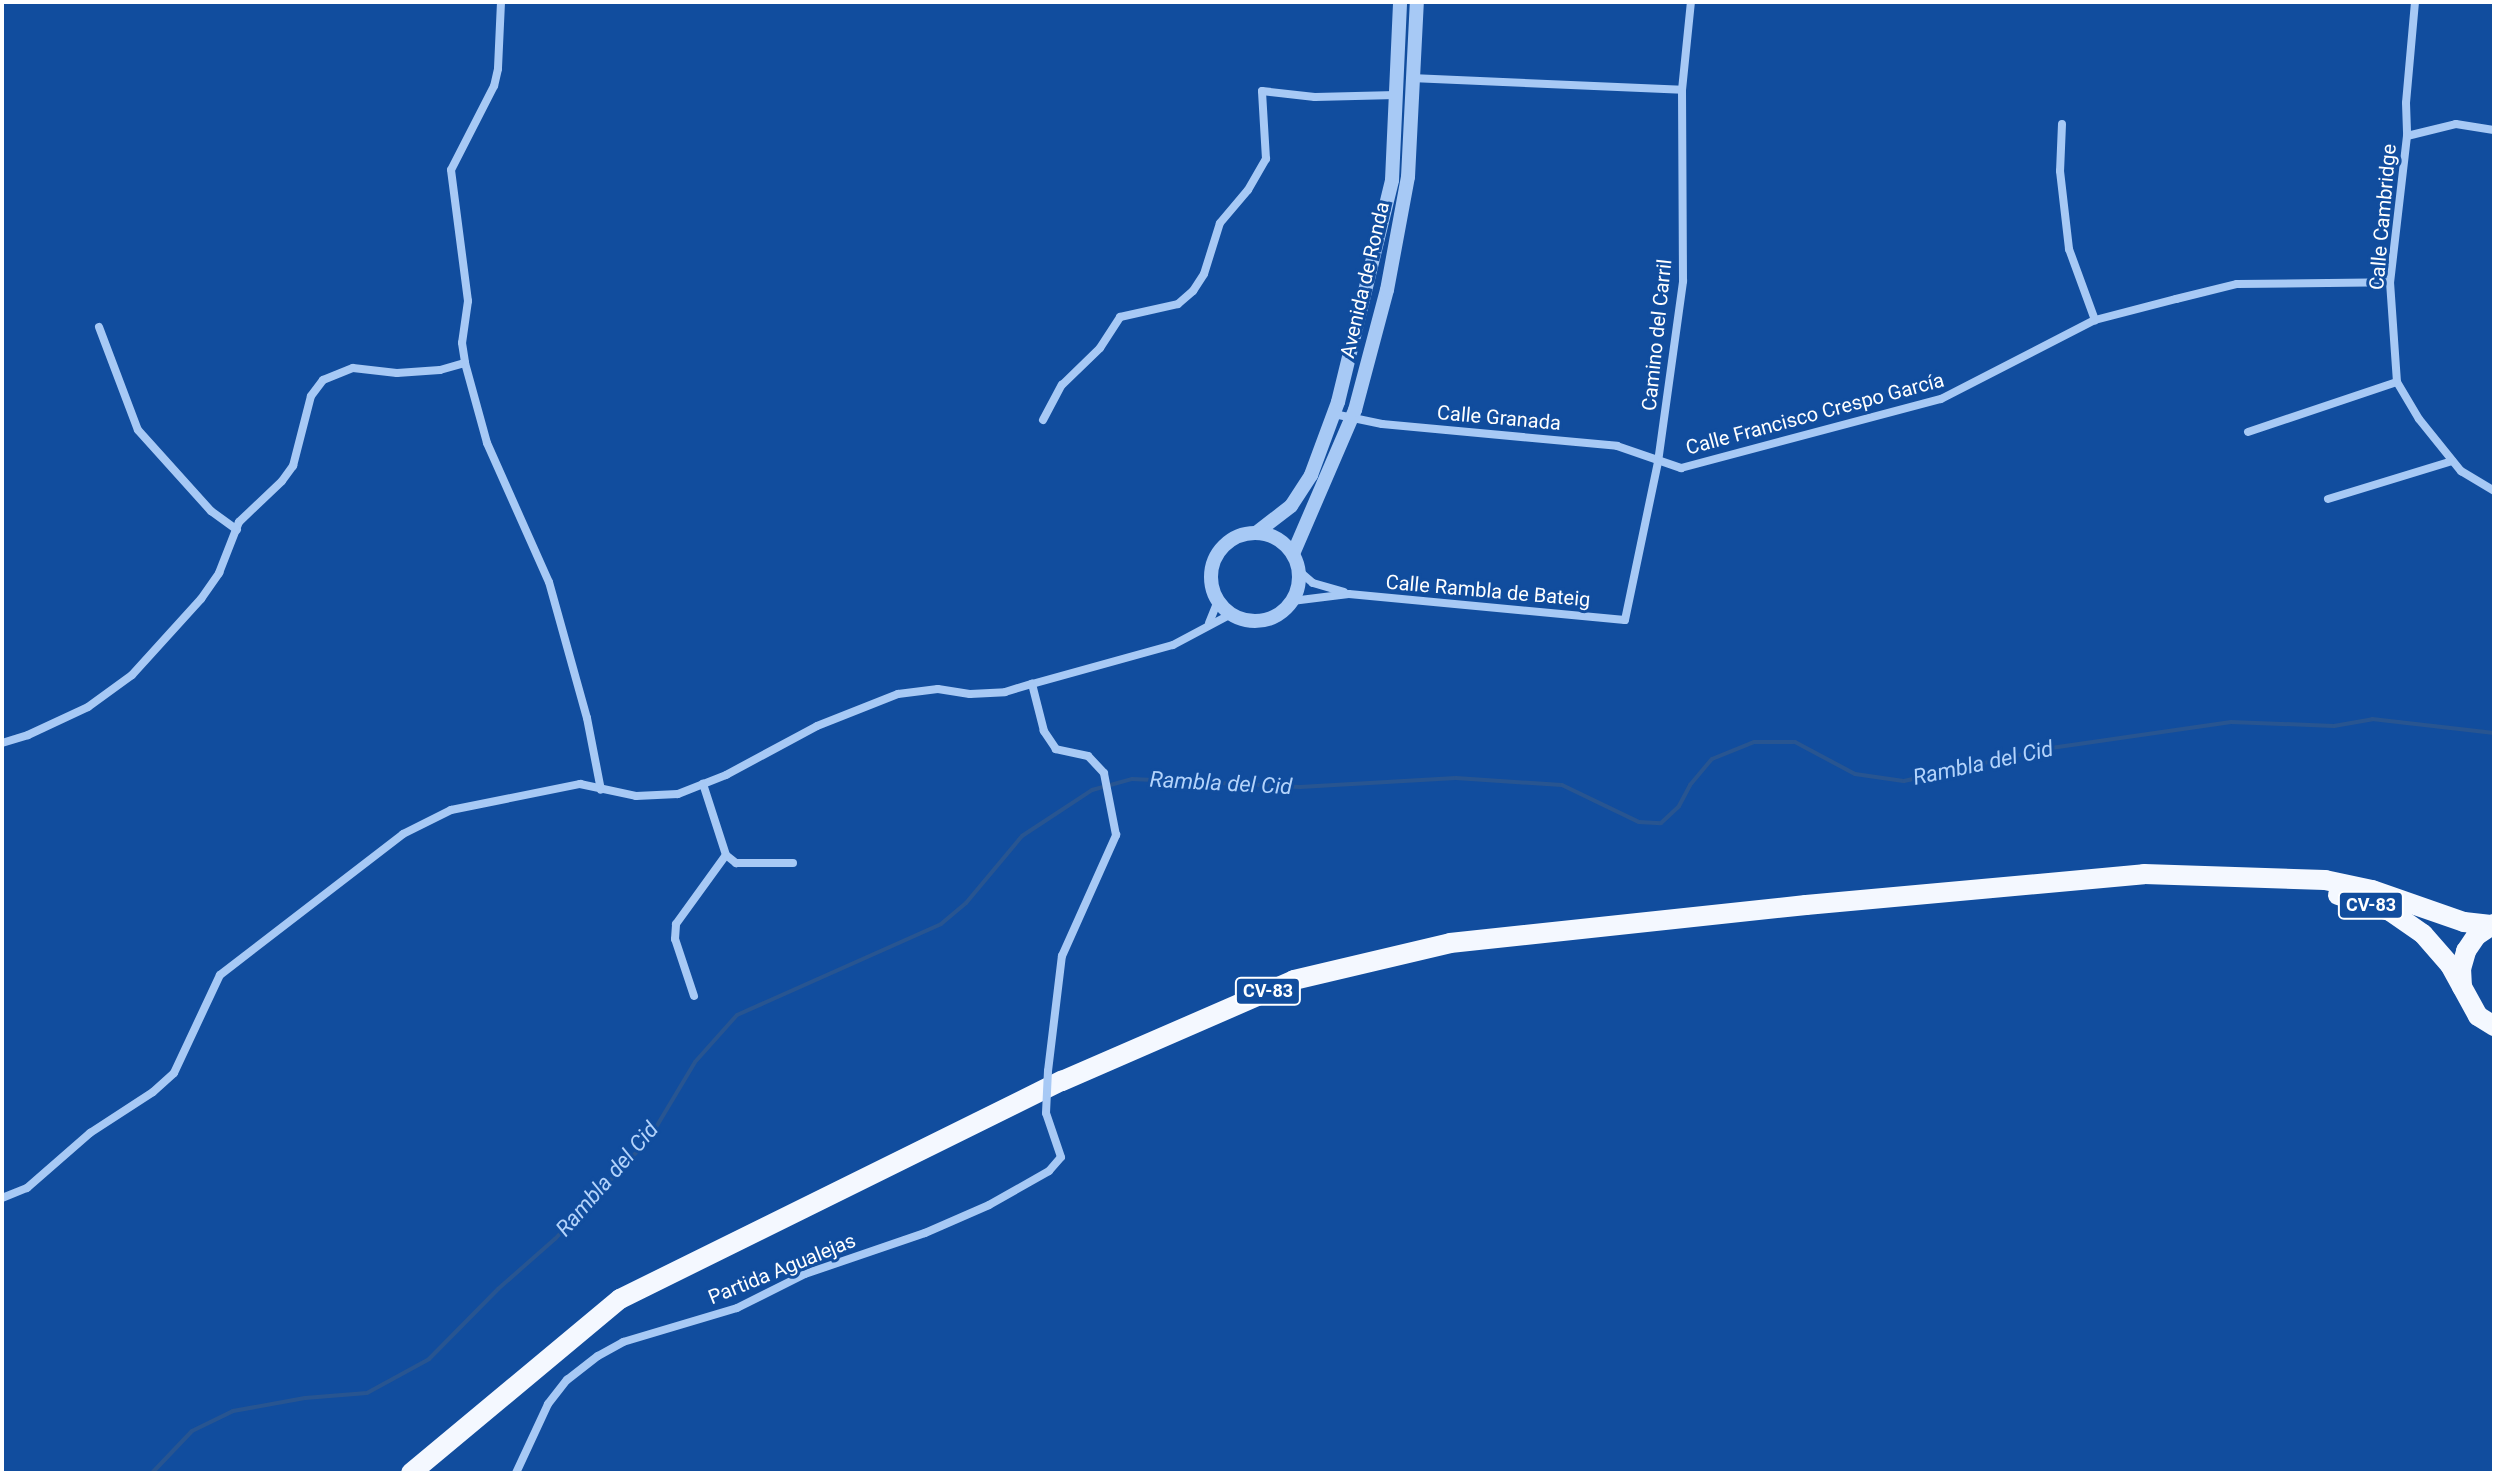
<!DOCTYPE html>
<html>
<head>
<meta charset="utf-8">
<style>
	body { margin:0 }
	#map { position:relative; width:2496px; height:1475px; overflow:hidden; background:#114d9e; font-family:Roboto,sans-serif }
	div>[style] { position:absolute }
	.stream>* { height:4px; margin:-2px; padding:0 2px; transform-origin:2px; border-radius:2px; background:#285591 }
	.minor>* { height:8px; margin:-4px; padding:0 4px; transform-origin:4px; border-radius:4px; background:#a7c9f5 }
	.tertiary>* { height:14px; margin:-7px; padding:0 7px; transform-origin:7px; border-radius:7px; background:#a7c9f5 }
	.tertiary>.ring { margin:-7px; padding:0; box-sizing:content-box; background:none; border:14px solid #a7c9f5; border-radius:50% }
	.primary>* { height:20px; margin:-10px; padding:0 10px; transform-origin:10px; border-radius:10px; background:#f4f8ff }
	.minor-bridge>* { height:8px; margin:-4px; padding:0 4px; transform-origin:4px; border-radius:4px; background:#a7c9f5 }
	span { translate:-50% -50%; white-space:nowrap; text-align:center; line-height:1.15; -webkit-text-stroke:6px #114d9e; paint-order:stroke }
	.shield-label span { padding:2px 6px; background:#114d9e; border:2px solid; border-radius:6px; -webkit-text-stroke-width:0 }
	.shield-label { font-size:18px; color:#fff; font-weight:700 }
	.street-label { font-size:20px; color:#fff }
	.water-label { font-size:22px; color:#b3d3fb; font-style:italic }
	.frame { position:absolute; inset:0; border:4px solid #fff; pointer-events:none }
</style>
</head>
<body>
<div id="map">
	<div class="stream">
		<div style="left:152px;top:1473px;width:58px;rotate:-46.4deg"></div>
		<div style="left:192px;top:1431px;width:46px;rotate:-26deg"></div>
		<div style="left:233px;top:1411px;width:73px;rotate:-10.2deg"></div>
		<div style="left:305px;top:1398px;width:62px;rotate:-4.6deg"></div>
		<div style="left:367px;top:1393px;width:71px;rotate:-28.7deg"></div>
		<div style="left:429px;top:1359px;width:98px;rotate:-45.4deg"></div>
		<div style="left:498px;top:1289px;width:76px;rotate:-41.3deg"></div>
		<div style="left:555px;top:1239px;width:137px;rotate:-46.8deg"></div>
		<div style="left:649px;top:1139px;width:90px;rotate:-59.1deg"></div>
		<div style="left:695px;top:1062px;width:63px;rotate:-48.2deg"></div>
		<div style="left:737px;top:1015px;width:223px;rotate:-24deg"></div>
		<div style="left:941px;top:924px;width:33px;rotate:-40deg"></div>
		<div style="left:966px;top:903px;width:87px;rotate:-50.1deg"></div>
		<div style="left:1022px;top:836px;width:84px;rotate:-33.3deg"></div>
		<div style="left:1092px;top:790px;width:41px;rotate:-15.4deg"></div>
		<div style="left:1132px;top:779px;width:168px;rotate:2.7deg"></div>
		<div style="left:1300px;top:787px;width:156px;rotate:-3.3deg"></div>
		<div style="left:1456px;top:778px;width:106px;rotate:3.8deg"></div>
		<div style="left:1562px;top:785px;width:85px;rotate:25.7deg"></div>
		<div style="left:1639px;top:822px;width:22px;rotate:3deg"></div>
		<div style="left:1661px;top:823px;width:25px;rotate:-43deg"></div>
		<div style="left:1679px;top:806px;width:24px;rotate:-62deg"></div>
		<div style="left:1690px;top:785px;width:34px;rotate:-50deg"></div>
		<div style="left:1712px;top:759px;width:45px;rotate:-22deg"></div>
		<div style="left:1754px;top:742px;width:41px"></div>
		<div style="left:1795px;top:742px;width:68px;rotate:28.1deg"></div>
		<div style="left:1855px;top:774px;width:49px;rotate:8.1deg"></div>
		<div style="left:1904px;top:781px;width:151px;rotate:-12.7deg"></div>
		<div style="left:2051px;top:748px;width:182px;rotate:-8.2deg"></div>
		<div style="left:2231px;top:722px;width:103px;rotate:2.2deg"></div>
		<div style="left:2334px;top:726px;width:39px;rotate:-10deg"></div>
		<div style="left:2372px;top:719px;width:123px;rotate:6.5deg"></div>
	</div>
	<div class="minor">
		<div style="left:501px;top:2px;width:67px;rotate:92.6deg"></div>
		<div style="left:498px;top:69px;width:17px;rotate:103deg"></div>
		<div style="left:494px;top:86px;width:94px;rotate:117.1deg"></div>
		<div style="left:451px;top:170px;width:132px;rotate:82.6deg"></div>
		<div style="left:468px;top:301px;width:42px;rotate:98.1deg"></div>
		<div style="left:462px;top:343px;width:20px;rotate:81deg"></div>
		<div style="left:465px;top:363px;width:83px;rotate:74.6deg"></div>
		<div style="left:487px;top:443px;width:152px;rotate:66deg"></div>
		<div style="left:549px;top:582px;width:141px;rotate:74.4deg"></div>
		<div style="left:587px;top:718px;width:73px;rotate:79deg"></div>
		<div style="left:2415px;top:2px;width:101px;rotate:95.1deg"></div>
		<div style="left:2406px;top:103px;width:33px;rotate:88deg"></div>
		<div style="left:2407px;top:136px;width:147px;rotate:96.6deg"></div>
		<div style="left:2390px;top:282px;width:100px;rotate:86deg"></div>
		<div style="left:2397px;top:382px;width:43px;rotate:59.3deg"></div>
		<div style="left:2419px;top:419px;width:67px;rotate:51.1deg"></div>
		<div style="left:2461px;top:471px;width:39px;rotate:31deg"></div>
		<div style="left:1411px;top:78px;width:271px;rotate:2.5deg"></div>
		<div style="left:2062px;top:124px;width:47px;rotate:92.4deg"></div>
		<div style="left:2060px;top:171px;width:79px;rotate:83.4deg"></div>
		<div style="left:2069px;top:249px;width:76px;rotate:69.9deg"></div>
		<div style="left:2407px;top:136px;width:50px;rotate:-13.8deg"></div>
		<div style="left:2456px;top:124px;width:38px;rotate:9deg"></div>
		<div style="left:99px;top:327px;width:110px;rotate:69.3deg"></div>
		<div style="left:138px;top:430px;width:109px;rotate:48deg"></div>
		<div style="left:211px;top:511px;width:32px;rotate:36deg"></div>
		<div style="left:1334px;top:414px;width:49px;rotate:11.8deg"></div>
		<div style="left:1382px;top:424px;width:236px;rotate:5.3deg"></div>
		<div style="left:1617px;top:446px;width:68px;rotate:19deg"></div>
		<div style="left:1681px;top:468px;width:269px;rotate:-14.9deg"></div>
		<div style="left:1941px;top:399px;width:173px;rotate:-27.2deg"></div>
		<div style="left:2095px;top:320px;width:84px;rotate:-14.5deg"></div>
		<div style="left:2176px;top:299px;width:63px;rotate:-13.8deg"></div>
		<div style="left:2237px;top:284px;width:153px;rotate:-0.7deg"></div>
		<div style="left:1043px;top:420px;width:40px;rotate:-62deg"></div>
		<div style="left:1062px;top:385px;width:53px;rotate:-44.2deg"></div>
		<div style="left:1100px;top:348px;width:37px;rotate:-57deg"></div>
		<div style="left:1120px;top:317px;width:59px;rotate:-12.6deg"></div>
		<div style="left:1178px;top:304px;width:20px;rotate:-41deg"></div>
		<div style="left:1193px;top:291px;width:20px;rotate:-57deg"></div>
		<div style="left:1204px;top:274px;width:53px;rotate:-72.6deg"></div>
		<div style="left:1220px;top:223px;width:43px;rotate:-49.7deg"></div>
		<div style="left:1248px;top:190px;width:36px;rotate:-60deg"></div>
		<div style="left:1266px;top:159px;width:68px;rotate:-93.4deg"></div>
		<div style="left:1262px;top:91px;width:53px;rotate:6.5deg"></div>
		<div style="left:1315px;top:97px;width:81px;rotate:-1.4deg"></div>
		<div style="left:2248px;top:432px;width:157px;rotate:-18.6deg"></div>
		<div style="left:2328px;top:499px;width:130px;rotate:-17deg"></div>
		<div style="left:1299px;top:571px;width:18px;rotate:41deg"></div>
		<div style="left:1313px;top:583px;width:32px;rotate:16deg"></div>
		<div style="left:1292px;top:601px;width:57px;rotate:-7deg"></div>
		<div style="left:1349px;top:594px;width:277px;rotate:5.4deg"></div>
		<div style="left:1625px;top:620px;width:161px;rotate:-78.2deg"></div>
		<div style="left:1658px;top:462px;width:183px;rotate:-82.1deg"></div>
		<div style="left:1683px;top:281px;width:191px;rotate:-90.3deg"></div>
		<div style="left:1682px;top:90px;width:88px;rotate:-84.2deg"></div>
		<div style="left:1209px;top:623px;width:24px;rotate:-68deg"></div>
		<div style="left:2px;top:743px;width:27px;rotate:-17deg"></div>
		<div style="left:28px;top:735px;width:66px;rotate:-25deg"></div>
		<div style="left:88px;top:707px;width:54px;rotate:-36deg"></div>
		<div style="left:132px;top:675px;width:103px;rotate:-47.8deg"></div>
		<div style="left:201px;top:599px;width:32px;rotate:-55deg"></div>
		<div style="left:219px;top:573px;width:55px;rotate:-68.6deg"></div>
		<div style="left:239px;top:522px;width:59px;rotate:-43.6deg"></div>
		<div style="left:282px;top:481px;width:19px;rotate:-54deg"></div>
		<div style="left:293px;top:466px;width:72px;rotate:-75.6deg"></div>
		<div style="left:311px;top:396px;width:20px;rotate:-53deg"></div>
		<div style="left:323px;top:380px;width:32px;rotate:-22deg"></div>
		<div style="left:353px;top:368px;width:44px;rotate:6.5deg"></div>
		<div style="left:397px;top:373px;width:43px;rotate:-4deg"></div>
		<div style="left:440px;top:370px;width:26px;rotate:-16deg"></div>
		<div style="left:726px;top:855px;width:13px;rotate:39deg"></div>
		<div style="left:736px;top:863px;width:57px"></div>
		<div style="left:694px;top:996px;width:60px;rotate:-108.4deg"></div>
		<div style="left:675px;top:939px;width:15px;rotate:-86deg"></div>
		<div style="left:676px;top:924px;width:85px;rotate:-54.1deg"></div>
		<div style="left:726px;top:855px;width:75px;rotate:-107.9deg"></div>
		<div style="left:1048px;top:1071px;width:116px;rotate:-83.1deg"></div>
		<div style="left:1062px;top:956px;width:133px;rotate:-65.9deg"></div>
		<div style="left:1116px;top:835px;width:63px;rotate:-101deg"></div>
		<div style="left:1104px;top:773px;width:23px;rotate:-133deg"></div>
		<div style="left:1088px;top:756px;width:33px;rotate:-168deg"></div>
		<div style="left:1056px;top:749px;width:22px;rotate:-124deg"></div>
		<div style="left:1044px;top:731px;width:49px;rotate:-104.3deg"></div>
		<div style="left:1032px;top:684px;width:146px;rotate:-15.5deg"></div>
		<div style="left:1173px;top:645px;width:66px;rotate:-28.1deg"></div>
		<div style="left:2px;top:1198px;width:27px;rotate:-22deg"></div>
		<div style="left:27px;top:1188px;width:84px;rotate:-41.1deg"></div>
		<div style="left:90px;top:1133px;width:75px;rotate:-33.1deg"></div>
		<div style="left:153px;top:1092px;width:28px;rotate:-42deg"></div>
		<div style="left:174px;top:1073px;width:108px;rotate:-64.9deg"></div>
		<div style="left:220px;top:975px;width:231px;rotate:-37.6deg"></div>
		<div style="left:403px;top:834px;width:54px;rotate:-26.6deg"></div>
		<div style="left:451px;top:810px;width:132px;rotate:-11.4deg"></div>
		<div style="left:580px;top:784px;width:57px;rotate:12.1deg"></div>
		<div style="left:636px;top:796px;width:42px;rotate:-2.7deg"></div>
		<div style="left:678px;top:794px;width:52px;rotate:-21.6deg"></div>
		<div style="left:726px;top:775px;width:103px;rotate:-28.3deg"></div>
		<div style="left:817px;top:726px;width:87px;rotate:-21.6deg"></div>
		<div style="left:898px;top:694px;width:40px;rotate:-7.1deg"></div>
		<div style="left:938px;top:689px;width:32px;rotate:9deg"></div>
		<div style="left:970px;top:694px;width:35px;rotate:-3deg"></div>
		<div style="left:1005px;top:692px;width:28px;rotate:-17deg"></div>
		<div style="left:516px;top:1473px;width:76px;rotate:-65.1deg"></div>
		<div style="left:548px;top:1404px;width:31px;rotate:-52deg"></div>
		<div style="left:567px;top:1380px;width:39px;rotate:-38deg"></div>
		<div style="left:598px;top:1356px;width:29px;rotate:-29deg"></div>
		<div style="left:623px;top:1342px;width:119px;rotate:-16.6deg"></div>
		<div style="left:737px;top:1308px;width:76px;rotate:-26.6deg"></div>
		<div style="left:805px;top:1274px;width:127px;rotate:-18.9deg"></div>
		<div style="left:925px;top:1233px;width:70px;rotate:-23.6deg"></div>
		<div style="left:989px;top:1205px;width:69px;rotate:-29.5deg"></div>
		<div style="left:1049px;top:1171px;width:18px;rotate:-49deg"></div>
		<div style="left:1061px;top:1157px;width:46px;rotate:-108.8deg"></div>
	</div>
	<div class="tertiary">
		<div style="left:1256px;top:533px;width:44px;rotate:-37.6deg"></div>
		<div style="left:1291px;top:506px;width:37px;rotate:-57deg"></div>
		<div style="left:1311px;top:475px;width:78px;rotate:-69.7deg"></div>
		<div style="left:1338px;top:402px;width:228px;rotate:-76.3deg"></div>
		<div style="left:1392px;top:180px;width:178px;rotate:-87.4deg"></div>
		<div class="ring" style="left:1211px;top:533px;width:74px;height:74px"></div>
		<div style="left:1293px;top:554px;width:157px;rotate:-66.7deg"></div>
		<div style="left:1355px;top:410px;width:124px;rotate:-75.1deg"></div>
		<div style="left:1387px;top:290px;width:115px;rotate:-79.5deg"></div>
		<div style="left:1408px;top:177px;width:175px;rotate:-87.1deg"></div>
	</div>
	<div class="primary">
		<div style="left:2338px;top:895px;width:54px;rotate:17.1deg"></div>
		<div style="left:2390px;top:911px;width:40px;rotate:34.9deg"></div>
		<div style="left:2423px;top:934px;width:41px;rotate:48.9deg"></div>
		<div style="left:2450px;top:965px;width:58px;rotate:61.2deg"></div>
		<div style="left:2478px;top:1016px;width:19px;rotate:32deg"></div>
		<div style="left:2462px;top:987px;width:18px;rotate:-93deg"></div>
		<div style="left:2461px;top:969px;width:19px;rotate:-74deg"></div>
		<div style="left:2466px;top:951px;width:18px;rotate:-56deg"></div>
		<div style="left:2476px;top:936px;width:22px;rotate:-34deg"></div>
		<div style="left:411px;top:1473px;width:272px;rotate:-39.8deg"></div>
		<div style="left:620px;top:1299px;width:493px;rotate:-26.3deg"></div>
		<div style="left:1062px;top:1081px;width:253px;rotate:-23.5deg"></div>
		<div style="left:1294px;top:980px;width:160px;rotate:-13.3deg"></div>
		<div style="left:1450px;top:943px;width:358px;rotate:-6.1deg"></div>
		<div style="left:1806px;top:905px;width:339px;rotate:-5.2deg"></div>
		<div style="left:2144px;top:874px;width:181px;rotate:1.9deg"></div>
		<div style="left:2325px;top:880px;width:48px;rotate:12deg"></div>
		<div style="left:2372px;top:890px;width:97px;rotate:19.2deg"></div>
		<div style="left:2464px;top:922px;width:27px;rotate:6deg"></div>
	</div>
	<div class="minor-bridge">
		<div style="left:1046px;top:1113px;width:42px;rotate:-87.3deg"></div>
	</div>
	<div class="shield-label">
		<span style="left:2371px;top:905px">CV-83</span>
		<span style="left:1268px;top:991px">CV-83</span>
	</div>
	<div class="street-label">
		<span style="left:2383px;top:217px;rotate:-85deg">Calle Cambridge</span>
		<span style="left:1365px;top:280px;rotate:-77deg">Avenida de Ronda</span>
		<span style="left:1657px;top:335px;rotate:-84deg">Camino del Carril</span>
		<span style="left:1815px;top:414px;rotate:-15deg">Calle Francisco Crespo García</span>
		<span style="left:1499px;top:418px;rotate:5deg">Calle Granada</span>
		<span style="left:1488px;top:591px;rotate:5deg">Calle Rambla de Bateig</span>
		<span style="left:782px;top:1269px;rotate:-22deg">Partida Agualejas</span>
	</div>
	<div class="water-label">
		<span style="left:1983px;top:763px;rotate:-12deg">Rambla del Cid</span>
		<span style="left:1221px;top:783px;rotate:3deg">Rambla del Cid</span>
		<span style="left:607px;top:1179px;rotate:-49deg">Rambla del Cid</span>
	</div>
	<div class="frame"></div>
</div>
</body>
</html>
